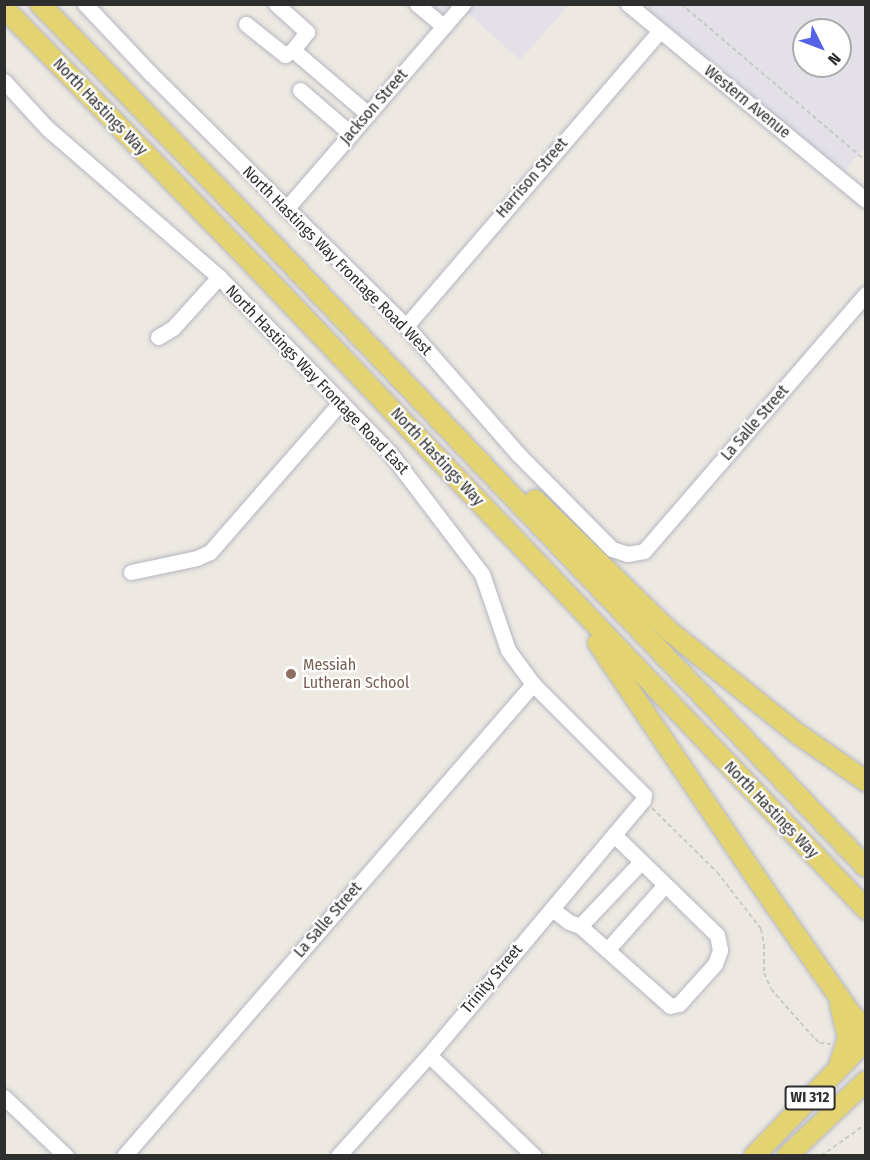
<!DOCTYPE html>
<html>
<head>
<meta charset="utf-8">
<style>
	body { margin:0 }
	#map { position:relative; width:870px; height:1160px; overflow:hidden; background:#ede9e2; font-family:"Fira Sans Condensed",sans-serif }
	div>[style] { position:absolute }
	.industrial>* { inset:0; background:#e3e1e7 }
	.path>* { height:2px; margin-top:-1px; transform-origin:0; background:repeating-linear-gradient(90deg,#c9c9c9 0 4.5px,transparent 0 7.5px) }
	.roads { filter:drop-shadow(0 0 2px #b5b6c0) drop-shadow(0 0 2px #b5b6c0) }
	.minor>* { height:15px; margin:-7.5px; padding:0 7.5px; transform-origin:7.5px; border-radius:7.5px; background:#fff }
	.major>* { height:20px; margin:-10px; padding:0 10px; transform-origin:10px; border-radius:10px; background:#e3d371 }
	.dots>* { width:16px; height:16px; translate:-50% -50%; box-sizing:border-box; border:3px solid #fff; border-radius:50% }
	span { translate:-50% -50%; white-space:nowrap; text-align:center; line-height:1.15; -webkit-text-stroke:4.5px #fff; paint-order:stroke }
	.shield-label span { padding:2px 4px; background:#fff; border:2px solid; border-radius:4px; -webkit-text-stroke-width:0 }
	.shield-label { font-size:15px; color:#2e2e2e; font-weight:700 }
	.street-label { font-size:16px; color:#2e2e2e }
	.education-label { font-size:16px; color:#785e54 }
	.left { translate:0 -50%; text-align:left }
	.frame { position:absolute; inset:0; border:6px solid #2e2e2e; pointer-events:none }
	.north { position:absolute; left:792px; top:18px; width:60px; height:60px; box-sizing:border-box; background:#fff; border:2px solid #ababab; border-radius:50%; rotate:132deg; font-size:16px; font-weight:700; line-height:24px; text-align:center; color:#2e2e2e }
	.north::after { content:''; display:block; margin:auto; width:21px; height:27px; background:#5563e8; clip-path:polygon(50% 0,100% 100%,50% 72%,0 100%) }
</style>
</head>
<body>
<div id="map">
	<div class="industrial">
		<div style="clip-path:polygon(428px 5px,569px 5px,520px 60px,461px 7px,448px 22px)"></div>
		<div style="clip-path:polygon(evenodd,628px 5px,865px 5px,865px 147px,839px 178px,628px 5px,804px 30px,840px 30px,840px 66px,804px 66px,804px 30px)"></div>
	</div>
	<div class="path">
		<div style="left:681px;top:4px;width:243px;rotate:40.3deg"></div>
		<div style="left:652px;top:808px;width:91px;rotate:44.6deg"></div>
		<div style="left:717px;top:872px;width:72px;rotate:52.3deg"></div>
		<div style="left:761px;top:929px;width:15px;rotate:79deg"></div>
		<div style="left:764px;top:944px;width:29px;rotate:90deg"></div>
		<div style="left:764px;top:973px;width:17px;rotate:66deg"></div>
		<div style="left:771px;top:989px;width:67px;rotate:48.7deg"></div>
		<div style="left:815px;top:1039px;width:6px;rotate:39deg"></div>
		<div style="left:820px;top:1043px;width:11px;rotate:5deg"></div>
		<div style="left:821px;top:1156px;width:55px;rotate:-35.4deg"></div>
	</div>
	<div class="roads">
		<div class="minor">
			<div style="left:85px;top:4px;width:95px;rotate:46.7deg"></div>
			<div style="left:150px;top:73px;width:360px;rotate:44.7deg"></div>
			<div style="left:406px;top:326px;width:169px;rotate:48.8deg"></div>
			<div style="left:517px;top:453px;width:135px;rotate:45.3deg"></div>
			<div style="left:612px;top:549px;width:16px;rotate:18deg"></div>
			<div style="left:627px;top:554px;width:17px;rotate:-10deg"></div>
			<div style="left:644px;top:551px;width:340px;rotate:-49.2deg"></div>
			<div style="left:276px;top:4px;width:42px;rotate:42.1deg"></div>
			<div style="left:307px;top:32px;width:23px;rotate:128deg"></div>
			<div style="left:417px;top:4px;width:35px;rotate:40deg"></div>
			<div style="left:628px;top:4px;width:308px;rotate:39.5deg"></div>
			<div style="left:246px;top:24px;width:50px;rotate:38.5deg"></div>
			<div style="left:285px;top:55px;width:9px;rotate:-32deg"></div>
			<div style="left:293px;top:50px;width:99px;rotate:40.5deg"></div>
			<div style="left:4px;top:81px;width:64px;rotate:47.5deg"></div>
			<div style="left:47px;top:128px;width:228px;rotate:40.9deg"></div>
			<div style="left:219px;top:277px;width:245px;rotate:45.8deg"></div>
			<div style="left:390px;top:453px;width:152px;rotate:52.8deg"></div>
			<div style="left:482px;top:574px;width:80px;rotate:71.1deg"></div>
			<div style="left:508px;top:650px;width:42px;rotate:53.7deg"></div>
			<div style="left:533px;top:684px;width:157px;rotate:45deg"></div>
			<div style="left:644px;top:795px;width:5px;rotate:101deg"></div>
			<div style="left:643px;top:800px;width:333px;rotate:130deg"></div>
			<div style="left:429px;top:1055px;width:136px;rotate:132deg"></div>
			<div style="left:300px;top:90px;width:67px;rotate:40.8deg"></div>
			<div style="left:286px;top:209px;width:271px;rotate:-49.2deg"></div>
			<div style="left:406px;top:326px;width:389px;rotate:-49.3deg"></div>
			<div style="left:158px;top:337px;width:17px;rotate:-31deg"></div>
			<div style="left:173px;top:328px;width:69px;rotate:-48deg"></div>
			<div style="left:131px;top:572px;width:67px;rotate:-12deg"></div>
			<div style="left:197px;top:558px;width:14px;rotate:-25deg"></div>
			<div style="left:210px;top:552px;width:198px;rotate:-48.9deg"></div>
			<div style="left:552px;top:909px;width:21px;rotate:37deg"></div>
			<div style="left:569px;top:922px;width:12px;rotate:20deg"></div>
			<div style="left:580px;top:926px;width:120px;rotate:41.6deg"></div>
			<div style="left:670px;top:1006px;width:9px;rotate:-13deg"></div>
			<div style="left:679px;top:1004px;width:54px;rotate:-48deg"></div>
			<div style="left:715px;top:964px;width:15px;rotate:-70deg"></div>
			<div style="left:720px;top:950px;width:15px;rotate:-101deg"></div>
			<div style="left:717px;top:935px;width:144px;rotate:-135.8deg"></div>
			<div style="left:580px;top:926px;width:88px;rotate:-46.4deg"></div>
			<div style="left:607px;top:950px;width:87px;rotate:-48.3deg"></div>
			<div style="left:429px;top:1055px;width:146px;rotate:43.9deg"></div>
			<div style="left:4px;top:1097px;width:86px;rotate:43.6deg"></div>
			<div style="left:124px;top:1156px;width:625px;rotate:-49.09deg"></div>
		</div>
		<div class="major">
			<div style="left:40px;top:4px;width:342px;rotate:45.9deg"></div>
			<div style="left:278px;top:250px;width:852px;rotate:46.38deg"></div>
			<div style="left:4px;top:8px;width:364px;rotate:45.8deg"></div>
			<div style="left:258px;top:269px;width:883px;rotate:46.47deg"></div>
			<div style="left:535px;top:500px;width:186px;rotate:44.3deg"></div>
			<div style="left:668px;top:630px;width:166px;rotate:38.7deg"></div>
			<div style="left:798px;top:734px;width:83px;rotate:34.7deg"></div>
			<div style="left:598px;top:643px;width:316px;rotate:56deg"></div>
			<div style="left:775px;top:905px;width:129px;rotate:55.1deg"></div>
			<div style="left:849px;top:1011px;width:25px;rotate:48deg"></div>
			<div style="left:840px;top:1005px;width:34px;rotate:76deg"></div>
			<div style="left:848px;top:1038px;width:26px;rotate:108deg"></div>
			<div style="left:754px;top:1156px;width:161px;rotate:-46deg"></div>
			<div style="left:787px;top:1156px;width:109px;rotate:-43.5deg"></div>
		</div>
	</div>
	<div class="dots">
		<div style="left:291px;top:674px;background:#8d6e63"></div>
	</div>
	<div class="shield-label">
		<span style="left:810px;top:1098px">WI 312</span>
	</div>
	<div class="street-label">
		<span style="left:747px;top:102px;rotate:39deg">Western Avenue</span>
		<span style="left:100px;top:107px;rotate:46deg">North Hastings Way</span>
		<span style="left:374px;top:107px;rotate:-49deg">Jackson Street</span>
		<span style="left:532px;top:178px;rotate:-49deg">Harrison Street</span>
		<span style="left:337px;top:261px;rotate:45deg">North Hastings Way Frontage Road West</span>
		<span style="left:317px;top:380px;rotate:46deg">North Hastings Way Frontage Road East</span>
		<span style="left:755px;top:423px;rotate:-49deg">La Salle Street</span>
		<span style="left:437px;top:457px;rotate:47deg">North Hastings Way</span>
		<span style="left:771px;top:810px;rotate:46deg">North Hastings Way</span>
		<span style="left:328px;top:920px;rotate:-49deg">La Salle Street</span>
		<span style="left:492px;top:979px;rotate:-50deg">Trinity Street</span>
	</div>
	<div class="education-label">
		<span class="left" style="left:303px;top:674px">Messiah<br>Lutheran School</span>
	</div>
	<div class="frame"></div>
	<div class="north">N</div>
</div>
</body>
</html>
